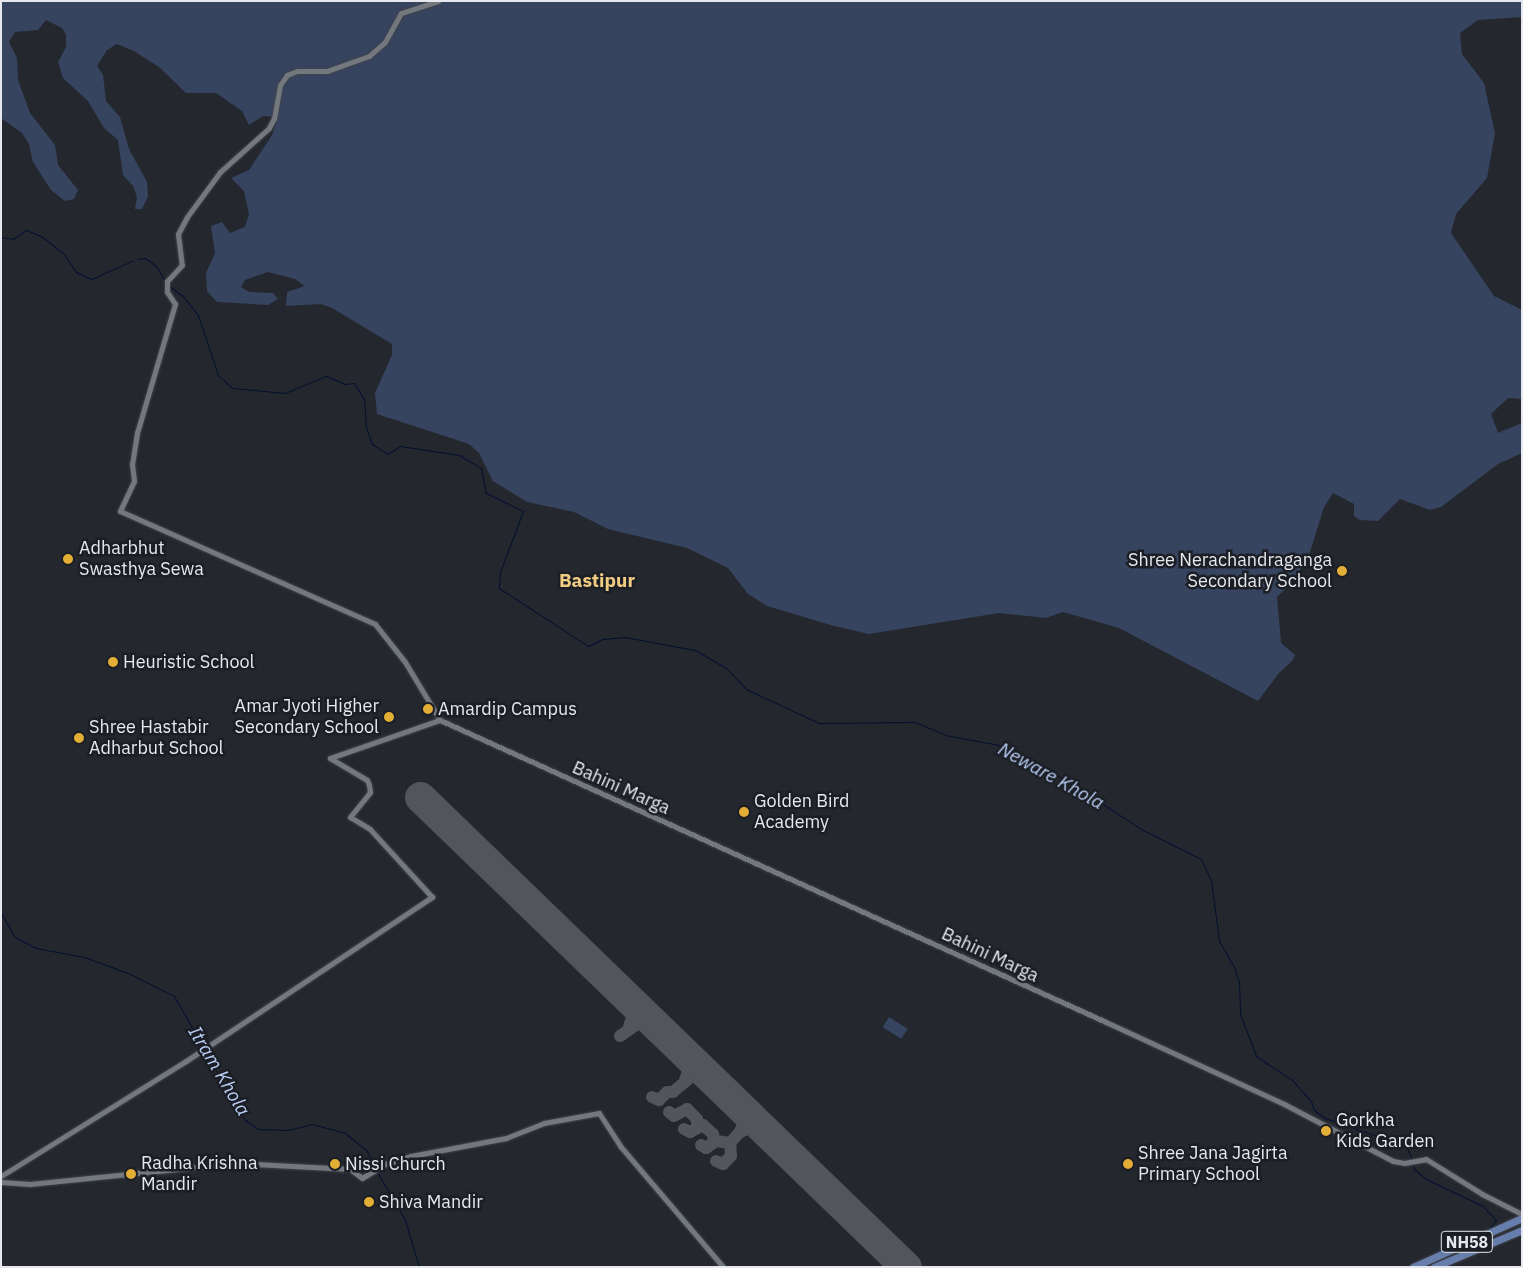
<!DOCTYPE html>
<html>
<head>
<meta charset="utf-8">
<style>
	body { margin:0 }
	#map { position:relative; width:1523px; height:1268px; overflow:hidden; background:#24282e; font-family:"IBM Plex Sans",sans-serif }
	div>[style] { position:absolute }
	.green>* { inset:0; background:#36445f; transform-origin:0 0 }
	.stream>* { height:1px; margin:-0.5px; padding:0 0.5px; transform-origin:0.5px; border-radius:0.5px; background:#030f31 }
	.taxiway>* { height:12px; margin:-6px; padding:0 6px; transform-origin:6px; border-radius:6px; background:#52555b }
	.runway>* { height:31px; margin:-15.5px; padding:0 15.5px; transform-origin:15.5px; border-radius:15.5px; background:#52555b }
	.roads { filter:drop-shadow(0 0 1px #42444a) drop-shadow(0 0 1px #42444a) }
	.tertiary>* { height:5px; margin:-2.5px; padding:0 2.5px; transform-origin:2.5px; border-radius:2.5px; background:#73777e }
	.primary>* { height:7px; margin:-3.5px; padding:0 3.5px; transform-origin:3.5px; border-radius:3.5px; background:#677ead }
	.dots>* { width:14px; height:14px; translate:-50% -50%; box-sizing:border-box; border:2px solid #1b1e24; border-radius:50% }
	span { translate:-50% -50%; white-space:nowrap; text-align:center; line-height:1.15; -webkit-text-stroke:5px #1b1e24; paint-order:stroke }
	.shield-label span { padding:1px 4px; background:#1b1e24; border:1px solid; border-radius:4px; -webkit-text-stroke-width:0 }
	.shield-label { font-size:16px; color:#e6e8ed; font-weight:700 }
	.poi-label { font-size:18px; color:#e6e8ed }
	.left { translate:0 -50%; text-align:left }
	.right { translate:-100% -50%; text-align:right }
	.street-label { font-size:18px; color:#e6e8ed }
	.neighbourhood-label { font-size:19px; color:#f0cb82; font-weight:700 }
	.water-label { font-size:19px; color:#b8ccf4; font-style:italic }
	.frame { position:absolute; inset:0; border:2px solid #e6e8ed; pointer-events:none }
</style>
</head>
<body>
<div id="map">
	<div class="green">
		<div style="clip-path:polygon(1px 1px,1522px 1px,1522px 17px,1478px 20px,1460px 33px,1462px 54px,1484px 83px,1495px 133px,1487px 178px,1456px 214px,1451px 233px,1494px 296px,1522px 310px,1522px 399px,1508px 398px,1491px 414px,1498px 433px,1522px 423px,1522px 453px,1498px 464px,1441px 507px,1430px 510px,1400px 499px,1378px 521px,1360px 520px,1354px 516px,1354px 504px,1333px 493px,1324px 507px,1309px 555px,1295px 579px,1277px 597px,1281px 643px,1295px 655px,1293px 660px,1279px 673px,1258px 701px,1119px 628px,1063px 612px,1046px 618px,999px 613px,869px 634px,834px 626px,767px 606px,748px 594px,728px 568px,687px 548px,608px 529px,574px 512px,527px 502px,493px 481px,479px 453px,469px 444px,377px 414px,375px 393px,392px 355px,392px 344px,332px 308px,321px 304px,286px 306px,287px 292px,305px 286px,295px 279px,268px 272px,245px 280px,241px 287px,249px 292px,273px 293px,278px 299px,268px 305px,217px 302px,207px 291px,206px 273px,215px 253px,211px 226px,222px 222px,230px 233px,245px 227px,249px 214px,244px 191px,231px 178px,249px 170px,272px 135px,278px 117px,263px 116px,249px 125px,242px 111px,216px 93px,186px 93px,159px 67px,134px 51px,117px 44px,107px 50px,97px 66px,103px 75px,106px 101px,120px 117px,129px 149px,147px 182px,148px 196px,142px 209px,135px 209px,137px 197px,133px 186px,123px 175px,118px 140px,104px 128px,88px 101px,63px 78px,58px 62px,66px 47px,66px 35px,62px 28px,46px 20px,38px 30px,15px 32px,9px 42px,17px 58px,18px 80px,30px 113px,55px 145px,58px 165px,78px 190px,74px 199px,65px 201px,51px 190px,33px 162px,29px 144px,22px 133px,1px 118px)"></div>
		<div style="left:889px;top:1017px;width:22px;height:12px;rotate:32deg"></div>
	</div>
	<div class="stream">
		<div style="left:1px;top:237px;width:12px;rotate:9deg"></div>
		<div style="left:13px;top:239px;width:16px;rotate:-35deg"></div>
		<div style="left:26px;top:230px;width:16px;rotate:22deg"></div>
		<div style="left:41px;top:236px;width:29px;rotate:38deg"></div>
		<div style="left:64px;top:254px;width:22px;rotate:56deg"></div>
		<div style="left:76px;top:272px;width:17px;rotate:25deg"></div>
		<div style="left:91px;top:279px;width:45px;rotate:-23.7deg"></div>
		<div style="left:137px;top:259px;width:8px;rotate:-7deg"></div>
		<div style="left:145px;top:258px;width:14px;rotate:36deg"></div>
		<div style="left:156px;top:266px;width:17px;rotate:59deg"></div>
		<div style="left:169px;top:286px;width:17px;rotate:36deg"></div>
		<div style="left:183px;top:296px;width:24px;rotate:52deg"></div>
		<div style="left:198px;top:315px;width:63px;rotate:71.6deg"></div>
		<div style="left:218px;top:375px;width:19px;rotate:43deg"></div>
		<div style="left:232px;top:388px;width:53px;rotate:5.4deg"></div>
		<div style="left:285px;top:393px;width:44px;rotate:-22.5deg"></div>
		<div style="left:326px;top:376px;width:21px;rotate:23deg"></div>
		<div style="left:345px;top:384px;width:9px;rotate:-6deg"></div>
		<div style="left:354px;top:383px;width:19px;rotate:58deg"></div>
		<div style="left:364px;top:399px;width:28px;rotate:86deg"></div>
		<div style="left:366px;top:427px;width:18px;rotate:71deg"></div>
		<div style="left:372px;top:444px;width:19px;rotate:32deg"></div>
		<div style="left:388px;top:454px;width:14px;rotate:-34deg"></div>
		<div style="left:400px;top:446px;width:60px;rotate:8.7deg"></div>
		<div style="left:459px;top:455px;width:26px;rotate:31deg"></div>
		<div style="left:481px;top:468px;width:25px;rotate:79deg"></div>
		<div style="left:486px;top:493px;width:41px;rotate:25.9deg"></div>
		<div style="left:523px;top:511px;width:65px;rotate:110.7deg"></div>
		<div style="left:500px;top:572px;width:16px;rotate:94deg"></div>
		<div style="left:499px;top:588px;width:106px;rotate:33.1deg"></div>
		<div style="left:588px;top:646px;width:17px;rotate:-25deg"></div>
		<div style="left:603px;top:639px;width:22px;rotate:-5deg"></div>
		<div style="left:625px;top:637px;width:71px;rotate:10.5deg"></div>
		<div style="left:695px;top:650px;width:36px;rotate:30deg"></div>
		<div style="left:726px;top:668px;width:29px;rotate:46deg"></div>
		<div style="left:746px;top:689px;width:81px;rotate:25deg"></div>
		<div style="left:819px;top:723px;width:96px;rotate:-0.6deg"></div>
		<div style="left:915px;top:722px;width:33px;rotate:23deg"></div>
		<div style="left:945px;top:735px;width:55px;rotate:10.5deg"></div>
		<div style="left:999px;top:745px;width:71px;rotate:27.6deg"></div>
		<div style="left:1062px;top:778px;width:94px;rotate:32.8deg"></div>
		<div style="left:1141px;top:829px;width:67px;rotate:26.6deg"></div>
		<div style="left:1201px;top:859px;width:23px;rotate:65deg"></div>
		<div style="left:1211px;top:880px;width:62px;rotate:82.5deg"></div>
		<div style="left:1219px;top:941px;width:30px;rotate:60deg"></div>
		<div style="left:1234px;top:967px;width:16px;rotate:72deg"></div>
		<div style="left:1239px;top:982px;width:32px;rotate:88deg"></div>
		<div style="left:1240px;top:1014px;width:45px;rotate:69.1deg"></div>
		<div style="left:1256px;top:1056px;width:43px;rotate:33.7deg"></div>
		<div style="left:1292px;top:1080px;width:28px;rotate:48deg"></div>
		<div style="left:1311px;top:1101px;width:9px;rotate:72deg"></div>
		<div style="left:1314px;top:1110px;width:14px;rotate:36deg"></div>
		<div style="left:1325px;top:1118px;width:86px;rotate:19.1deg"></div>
		<div style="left:1406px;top:1146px;width:14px;rotate:65deg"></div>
		<div style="left:1px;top:913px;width:28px;rotate:60deg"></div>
		<div style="left:15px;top:937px;width:24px;rotate:28deg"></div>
		<div style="left:36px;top:948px;width:49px;rotate:10.6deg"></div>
		<div style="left:84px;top:957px;width:47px;rotate:20deg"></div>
		<div style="left:128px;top:973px;width:51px;rotate:26.6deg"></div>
		<div style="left:174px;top:996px;width:59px;rotate:60.4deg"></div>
		<div style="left:204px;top:1051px;width:80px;rotate:59.3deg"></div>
		<div style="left:245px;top:1120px;width:16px;rotate:35deg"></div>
		<div style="left:258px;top:1129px;width:30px;rotate:2deg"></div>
		<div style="left:288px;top:1130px;width:25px;rotate:-14deg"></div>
		<div style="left:312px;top:1124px;width:34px;rotate:15deg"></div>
		<div style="left:345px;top:1133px;width:28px;rotate:39deg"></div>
		<div style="left:367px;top:1151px;width:19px;rotate:65deg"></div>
		<div style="left:1413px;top:1163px;width:6px;rotate:81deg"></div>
		<div style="left:1414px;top:1169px;width:16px;rotate:40deg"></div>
		<div style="left:1426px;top:1179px;width:63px;rotate:25.3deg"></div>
		<div style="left:1483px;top:1206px;width:19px;rotate:47deg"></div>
		<div style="left:1496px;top:1220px;width:11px;rotate:128deg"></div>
		<div style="left:377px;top:1172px;width:56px;rotate:59.7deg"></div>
		<div style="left:405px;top:1220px;width:49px;rotate:73.4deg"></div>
		<div style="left:1418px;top:1261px;width:38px;rotate:-25deg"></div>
	</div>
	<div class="taxiway">
		<div style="left:629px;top:1027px;width:14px;rotate:-73deg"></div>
		<div style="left:633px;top:1014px;width:13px;rotate:-99deg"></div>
		<div style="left:620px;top:1036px;width:24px;rotate:-35deg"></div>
		<div style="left:640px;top:1022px;width:17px;rotate:13deg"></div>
		<div style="left:684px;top:1052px;width:17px;rotate:73deg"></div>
		<div style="left:689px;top:1068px;width:13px;rotate:108deg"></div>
		<div style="left:652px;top:1097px;width:8px;rotate:23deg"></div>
		<div style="left:659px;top:1100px;width:11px;rotate:-45deg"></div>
		<div style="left:667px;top:1092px;width:6px"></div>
		<div style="left:673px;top:1092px;width:25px;rotate:-40deg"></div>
		<div style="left:692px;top:1076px;width:13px;rotate:-4deg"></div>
		<div style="left:705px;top:1075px;width:8px;rotate:30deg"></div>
		<div style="left:669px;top:1112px;width:6px;rotate:39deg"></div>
		<div style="left:674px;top:1116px;width:15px;rotate:-28deg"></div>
		<div style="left:687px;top:1109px;width:14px;rotate:45deg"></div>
		<div style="left:697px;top:1119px;width:7px;rotate:90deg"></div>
		<div style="left:684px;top:1129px;width:7px;rotate:27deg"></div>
		<div style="left:690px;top:1132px;width:15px;rotate:-28deg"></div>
		<div style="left:703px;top:1125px;width:13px;rotate:42deg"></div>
		<div style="left:713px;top:1134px;width:7px;rotate:82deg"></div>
		<div style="left:740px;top:1132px;width:15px;rotate:-70deg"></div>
		<div style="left:745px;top:1118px;width:12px;rotate:-110deg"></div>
		<div style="left:701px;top:1145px;width:6px;rotate:31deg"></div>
		<div style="left:706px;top:1148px;width:12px;rotate:-35deg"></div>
		<div style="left:716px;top:1141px;width:14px;rotate:8deg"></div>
		<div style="left:730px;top:1143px;width:15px;rotate:-48deg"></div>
		<div style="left:740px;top:1132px;width:13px;rotate:-23deg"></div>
		<div style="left:752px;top:1127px;width:15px;rotate:20deg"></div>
		<div style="left:716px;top:1161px;width:8px;rotate:23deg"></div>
		<div style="left:723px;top:1164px;width:11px;rotate:-45deg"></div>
		<div style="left:731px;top:1156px;width:13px;rotate:-94deg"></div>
	</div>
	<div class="runway">
		<div style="left:420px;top:797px;width:676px;rotate:44.04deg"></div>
	</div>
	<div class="roads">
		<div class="tertiary">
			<div style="left:438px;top:1px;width:39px;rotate:162deg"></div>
			<div style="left:401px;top:13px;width:33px;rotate:119deg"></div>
			<div style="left:385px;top:42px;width:21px;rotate:139deg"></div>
			<div style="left:369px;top:56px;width:45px;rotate:160.3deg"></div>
			<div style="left:327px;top:71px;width:30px;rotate:180deg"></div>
			<div style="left:297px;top:71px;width:11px;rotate:158deg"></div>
			<div style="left:287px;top:75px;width:12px;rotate:125deg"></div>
			<div style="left:280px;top:85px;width:34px;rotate:100deg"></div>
			<div style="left:274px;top:118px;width:11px;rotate:117deg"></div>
			<div style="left:269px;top:128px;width:66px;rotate:138.1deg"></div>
			<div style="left:220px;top:172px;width:56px;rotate:126.3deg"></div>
			<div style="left:187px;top:217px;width:19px;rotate:118deg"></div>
			<div style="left:178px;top:234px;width:31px;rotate:83deg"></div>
			<div style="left:182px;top:265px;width:22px;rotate:133deg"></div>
			<div style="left:167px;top:281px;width:11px;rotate:90deg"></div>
			<div style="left:167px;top:292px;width:14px;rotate:56deg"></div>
			<div style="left:175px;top:304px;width:134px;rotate:106.4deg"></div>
			<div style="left:137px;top:433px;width:31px;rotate:99deg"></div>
			<div style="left:132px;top:464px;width:17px;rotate:83deg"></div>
			<div style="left:134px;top:481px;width:33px;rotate:115deg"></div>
			<div style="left:120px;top:511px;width:279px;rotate:23.9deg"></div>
			<div style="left:375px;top:624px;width:48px;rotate:51.7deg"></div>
			<div style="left:405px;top:662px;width:68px;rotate:58.9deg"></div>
			<div style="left:440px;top:720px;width:731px;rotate:24.39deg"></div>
			<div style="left:1106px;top:1022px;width:196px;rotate:24.7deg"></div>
			<div style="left:1284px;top:1104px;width:123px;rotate:27.6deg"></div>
			<div style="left:1393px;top:1161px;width:11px;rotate:10deg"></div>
			<div style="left:1404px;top:1163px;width:22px;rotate:-10deg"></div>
			<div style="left:1426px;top:1159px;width:66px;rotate:32deg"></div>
			<div style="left:1482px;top:1194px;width:45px;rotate:26.6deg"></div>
			<div style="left:330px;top:758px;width:116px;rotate:-19.1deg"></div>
			<div style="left:1px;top:1176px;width:218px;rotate:-31.9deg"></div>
			<div style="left:186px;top:1061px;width:296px;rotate:-33.7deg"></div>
			<div style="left:432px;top:897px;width:92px;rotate:-132.4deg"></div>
			<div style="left:370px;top:829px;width:23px;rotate:-149deg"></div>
			<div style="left:350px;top:817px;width:32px;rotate:-51deg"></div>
			<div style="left:370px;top:792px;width:7px;rotate:-98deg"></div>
			<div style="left:369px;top:785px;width:5px;rotate:-112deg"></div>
			<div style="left:367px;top:780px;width:43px;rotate:-149.3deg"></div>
			<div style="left:1px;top:1182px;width:29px;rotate:4deg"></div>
			<div style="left:30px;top:1184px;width:207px;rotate:-5.8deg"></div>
			<div style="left:236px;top:1163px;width:114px;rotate:3deg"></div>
			<div style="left:350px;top:1169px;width:15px;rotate:37deg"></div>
			<div style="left:362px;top:1178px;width:27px;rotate:-31deg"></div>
			<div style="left:385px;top:1164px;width:27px;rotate:-17deg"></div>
			<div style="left:411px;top:1156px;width:97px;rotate:-10.7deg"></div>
			<div style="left:506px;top:1138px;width:41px;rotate:-21.5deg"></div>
			<div style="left:544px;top:1123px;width:56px;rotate:-10.3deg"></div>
			<div style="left:599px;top:1113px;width:40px;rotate:57.1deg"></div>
			<div style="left:621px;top:1147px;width:157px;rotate:49.6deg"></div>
		</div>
		<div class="primary">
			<div style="left:1413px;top:1267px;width:120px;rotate:-24.2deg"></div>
			<div style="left:1434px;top:1267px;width:95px;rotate:-22.8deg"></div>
		</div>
	</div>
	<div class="dots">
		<div style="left:68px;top:559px;background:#e3ae35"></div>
		<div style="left:1342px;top:571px;background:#e3ae35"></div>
		<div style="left:113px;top:662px;background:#e3ae35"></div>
		<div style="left:428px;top:709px;background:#e3ae35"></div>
		<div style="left:389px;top:717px;background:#e3ae35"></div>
		<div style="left:79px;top:738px;background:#e3ae35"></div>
		<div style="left:744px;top:812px;background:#e3ae35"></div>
		<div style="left:1326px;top:1131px;background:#e3ae35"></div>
		<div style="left:335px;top:1164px;background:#e3ae35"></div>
		<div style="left:1128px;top:1164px;background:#e3ae35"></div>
		<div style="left:131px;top:1174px;background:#e3ae35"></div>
		<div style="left:369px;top:1202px;background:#e3ae35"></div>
	</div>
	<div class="shield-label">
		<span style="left:1467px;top:1242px">NH58</span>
	</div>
	<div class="poi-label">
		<span class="left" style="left:79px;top:559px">Adharbhut<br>Swasthya Sewa</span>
		<span class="right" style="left:1332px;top:571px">Shree Nerachandraganga<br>Secondary School</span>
		<span class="left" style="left:123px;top:662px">Heuristic School</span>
		<span class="right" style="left:379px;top:717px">Amar Jyoti Higher<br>Secondary School</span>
		<span class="left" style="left:438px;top:709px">Amardip Campus</span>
		<span class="left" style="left:89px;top:738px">Shree Hastabir<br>Adharbut School</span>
		<span class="left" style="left:754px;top:812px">Golden Bird<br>Academy</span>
		<span class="left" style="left:1336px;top:1131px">Gorkha<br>Kids Garden</span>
		<span class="left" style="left:1138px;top:1164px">Shree Jana Jagirta<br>Primary School</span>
		<span class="left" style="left:141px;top:1174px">Radha Krishna<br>Mandir</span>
		<span class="left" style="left:345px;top:1164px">Nissi Church</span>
		<span class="left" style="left:379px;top:1202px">Shiva Mandir</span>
	</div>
	<div class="street-label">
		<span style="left:621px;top:788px;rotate:24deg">Bahini Marga</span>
		<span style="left:990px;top:955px;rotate:25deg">Bahini Marga</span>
	</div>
	<div class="neighbourhood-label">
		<span style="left:597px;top:581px">Bastipur</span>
	</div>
	<div class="water-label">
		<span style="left:1051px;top:776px;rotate:29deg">Neware Khola</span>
		<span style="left:219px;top:1071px;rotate:59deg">Itram Khola</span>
	</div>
	<div class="frame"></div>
</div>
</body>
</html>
